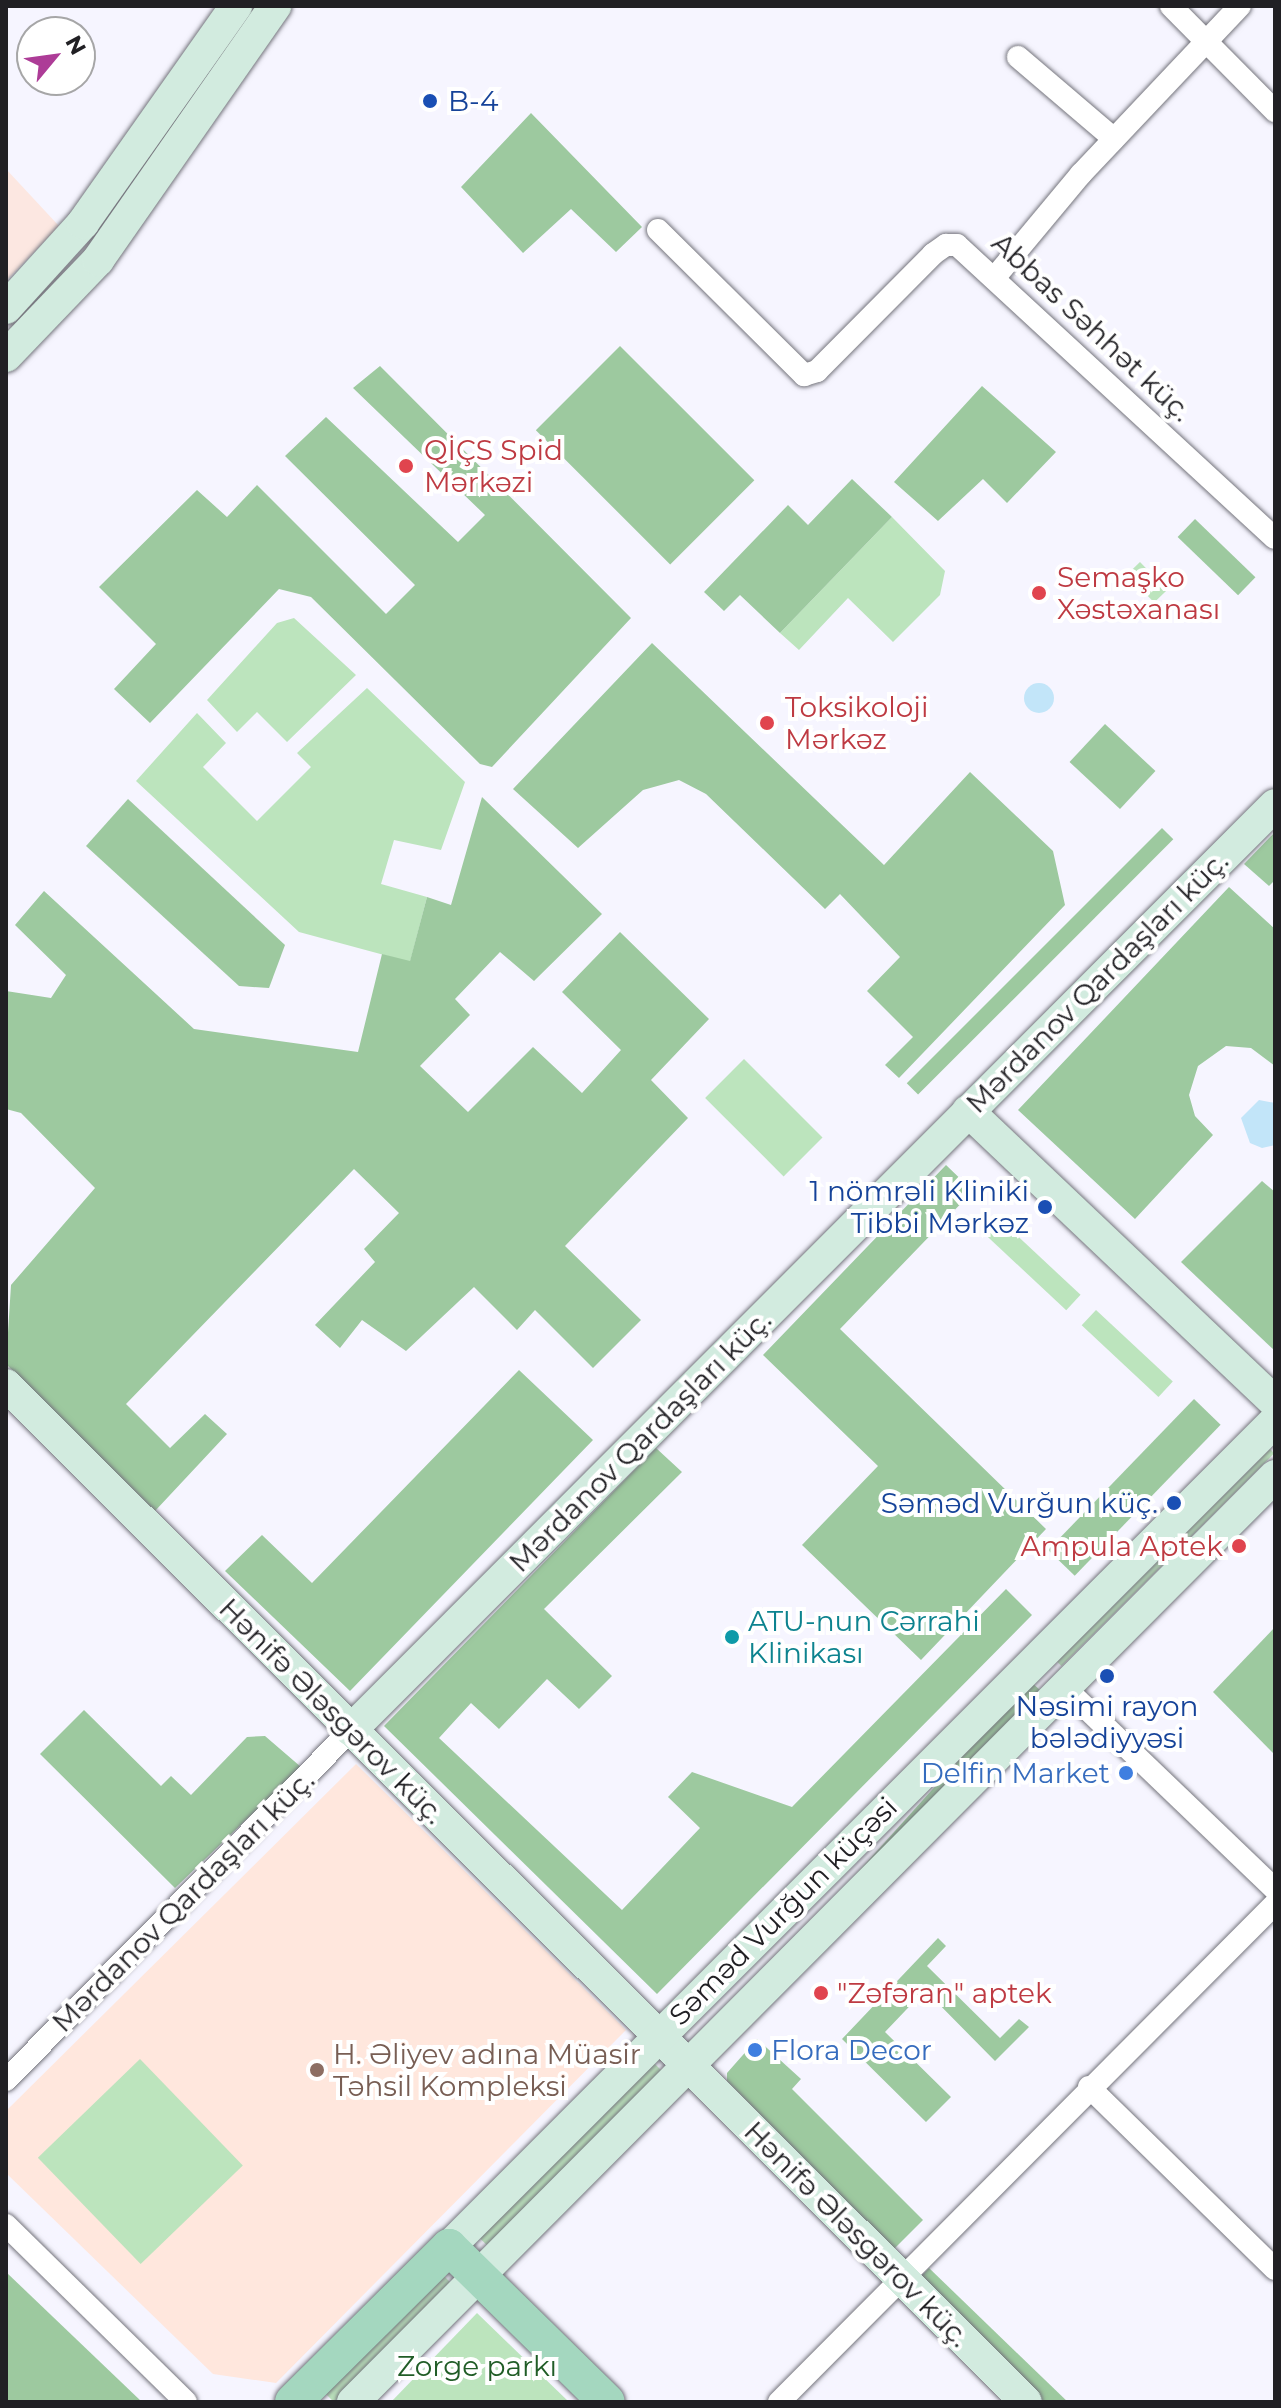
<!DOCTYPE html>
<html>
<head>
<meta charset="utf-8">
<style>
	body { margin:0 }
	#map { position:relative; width:1281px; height:2408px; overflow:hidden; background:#f6f5ff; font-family:Montserrat,sans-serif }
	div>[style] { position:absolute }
	.industrial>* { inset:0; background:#fce7e1 }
	.education>* { inset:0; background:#ffe7dd }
	.green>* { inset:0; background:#bce4bd; transform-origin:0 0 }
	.forest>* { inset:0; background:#9dc99f; transform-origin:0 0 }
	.water>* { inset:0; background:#c2e5f9 }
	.round { border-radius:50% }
	.roads { filter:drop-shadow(0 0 2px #75757d) drop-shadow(0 0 2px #75757d) }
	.street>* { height:22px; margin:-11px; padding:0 11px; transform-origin:11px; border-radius:11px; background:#fff }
	.secondary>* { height:32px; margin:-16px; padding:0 16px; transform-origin:16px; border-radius:16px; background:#d2ebdf }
	.primary>* { height:36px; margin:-18px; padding:0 18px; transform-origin:18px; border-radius:18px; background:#a4d7bf }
	.dots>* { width:22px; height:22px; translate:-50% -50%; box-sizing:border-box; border:4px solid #fff; border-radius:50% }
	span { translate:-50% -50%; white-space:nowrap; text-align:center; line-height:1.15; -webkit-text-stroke:8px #fff; paint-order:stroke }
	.transit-label { font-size:28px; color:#164399 }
	.left { translate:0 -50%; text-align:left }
	.right { translate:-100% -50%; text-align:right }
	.street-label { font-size:28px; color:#212024 }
	.health-label { font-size:28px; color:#be3a42 }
	.culture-label { font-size:28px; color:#0d838f }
	.shop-label { font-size:28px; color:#366cbe }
	.education-label { font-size:28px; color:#785e54 }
	.park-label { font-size:28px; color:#215d27 }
	.frame { position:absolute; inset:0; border:8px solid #212024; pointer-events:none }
	.north { position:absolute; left:16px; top:16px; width:80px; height:80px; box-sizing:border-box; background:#fff; border:2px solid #a6a6a7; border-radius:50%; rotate:61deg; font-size:22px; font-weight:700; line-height:32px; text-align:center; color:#212024 }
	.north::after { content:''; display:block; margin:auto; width:28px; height:36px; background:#ad3c97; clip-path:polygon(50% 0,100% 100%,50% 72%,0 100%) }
</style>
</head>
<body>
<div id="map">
	<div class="industrial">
		<div style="clip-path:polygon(6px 169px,59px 226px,6px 281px)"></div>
	</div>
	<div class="education">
		<div style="clip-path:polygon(356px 1764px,626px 2030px,276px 2383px,213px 2374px,6px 2173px,6px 2111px)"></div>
	</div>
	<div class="green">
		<div style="clip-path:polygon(892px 517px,945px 571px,940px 595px,893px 642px,848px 598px,799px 650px,780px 633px)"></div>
		<div style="left:1140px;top:562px;width:39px;height:18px;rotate:46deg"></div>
		<div style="clip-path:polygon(294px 618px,356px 675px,287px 742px,257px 712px,237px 732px,207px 700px,277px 623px)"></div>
		<div style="clip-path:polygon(367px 688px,465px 782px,441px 850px,394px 840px,381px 884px,427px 897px,410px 962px,299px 932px,136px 781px,197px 713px,226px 743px,203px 767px,257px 821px,311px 767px,297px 753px)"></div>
		<div style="left:744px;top:1059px;width:111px;height:55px;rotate:45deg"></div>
		<div style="left:995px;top:1215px;width:117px;height:21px;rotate:43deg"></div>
		<div style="left:1096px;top:1310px;width:105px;height:21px;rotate:43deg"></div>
		<div style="left:1270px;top:1449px;width:6px;height:301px;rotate:45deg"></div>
		<div style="left:140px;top:2059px;width:148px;height:142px;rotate:46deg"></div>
		<div style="left:653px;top:2062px;width:14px;height:247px;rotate:45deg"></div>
		<div style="left:442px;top:2274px;width:14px;height:167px;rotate:45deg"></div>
		<div style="clip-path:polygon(477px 2313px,569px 2402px,391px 2402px)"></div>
	</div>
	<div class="forest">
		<div style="clip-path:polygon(531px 113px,642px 227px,616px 252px,571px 209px,523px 253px,461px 187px)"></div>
		<div style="left:620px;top:346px;width:190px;height:119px;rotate:45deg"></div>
		<div style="clip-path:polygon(380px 366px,631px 618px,492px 767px,480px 764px,311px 597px,279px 589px,150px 723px,114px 689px,156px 644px,99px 587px,197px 490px,227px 517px,257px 485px,386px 614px,415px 585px,285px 456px,326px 417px,458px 542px,485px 515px,353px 388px)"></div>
		<div style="clip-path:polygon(982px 386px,1056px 452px,1007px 503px,983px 479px,938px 521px,894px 482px)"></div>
		<div style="clip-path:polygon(852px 479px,892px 517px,780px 633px,740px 595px,724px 611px,704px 592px,788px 505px,808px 525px)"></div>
		<div style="left:1195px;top:519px;width:84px;height:25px;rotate:44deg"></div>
		<div style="clip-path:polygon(652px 643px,884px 865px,970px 772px,1053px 851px,1065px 905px,899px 1078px,885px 1065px,913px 1037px,867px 991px,900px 957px,840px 894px,825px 909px,706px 794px,679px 780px,643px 790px,578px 848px,513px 789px)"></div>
		<div style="left:1105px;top:724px;width:69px;height:52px;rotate:43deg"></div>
		<div style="clip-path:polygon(482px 797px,602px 914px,534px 981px,500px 952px,455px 999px,470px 1015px,420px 1066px,468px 1112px,533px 1047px,582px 1093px,621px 1050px,562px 992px,620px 932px,709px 1019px,651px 1080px,688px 1118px,565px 1246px,641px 1320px,593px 1368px,535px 1310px,517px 1330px,474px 1287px,406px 1351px,362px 1320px,340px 1348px,315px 1325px,375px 1262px,364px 1249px,399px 1213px,354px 1169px,126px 1404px,170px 1448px,205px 1414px,227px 1434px,155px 1511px,6px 1364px,11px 1285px,95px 1188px,21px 1113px,6px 1109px,6px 991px,51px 998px,66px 975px,15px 925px,44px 891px,194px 1029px,358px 1052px,382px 954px,410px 961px,427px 897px,451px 905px)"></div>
		<div style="clip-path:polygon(128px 799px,285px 945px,269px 988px,239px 986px,86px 846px)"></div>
		<div style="left:1162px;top:828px;width:16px;height:361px;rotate:45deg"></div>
		<div style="clip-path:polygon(1275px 832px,1275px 880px,1269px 886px,1244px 864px)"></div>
		<div style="clip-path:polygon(1229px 887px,1275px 929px,1275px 1066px,1251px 1048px,1226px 1046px,1198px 1066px,1189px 1095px,1195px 1116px,1213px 1135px,1135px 1219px,1018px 1110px)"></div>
		<div style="clip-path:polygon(946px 1165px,973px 1191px,840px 1329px,1046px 1529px,921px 1660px,802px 1545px,878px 1466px,763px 1355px)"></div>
		<div style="clip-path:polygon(1262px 1181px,1275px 1192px,1275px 1351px,1181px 1262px)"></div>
		<div style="clip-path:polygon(519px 1370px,593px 1440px,350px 1691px,225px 1571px,262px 1535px,312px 1583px)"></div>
		<div style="left:1194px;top:1399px;width:37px;height:210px;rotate:44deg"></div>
		<div style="clip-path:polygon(656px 1448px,682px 1472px,544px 1609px,612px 1676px,579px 1709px,547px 1679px,499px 1729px,471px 1703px,439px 1738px,622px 1910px,700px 1828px,668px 1797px,692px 1772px,792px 1807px,1006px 1589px,1032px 1615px,657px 1994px,384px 1726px)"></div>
		<div style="clip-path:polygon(1275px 1627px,1275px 1755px,1213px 1692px)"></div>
		<div style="left:1030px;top:1681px;width:13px;height:463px;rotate:42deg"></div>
		<div style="clip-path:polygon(84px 1710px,161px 1786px,171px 1776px,191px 1795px,247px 1737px,265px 1736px,301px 1767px,175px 1888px,40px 1754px)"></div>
		<div style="clip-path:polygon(938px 1938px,946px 1946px,927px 1966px,1000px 2038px,1019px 2019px,1029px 2027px,995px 2061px,925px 1990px,885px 2032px,951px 2097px,926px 2122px,842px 2039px)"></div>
		<div style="clip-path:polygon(757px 2039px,801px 2079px,792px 2089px,923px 2220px,894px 2249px,727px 2081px,727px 2073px)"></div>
		<div style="left:929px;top:2268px;width:192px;height:16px;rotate:44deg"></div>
		<div style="clip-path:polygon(6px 2272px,142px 2402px,6px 2402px)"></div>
	</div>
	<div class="water">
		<div class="round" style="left:1024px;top:683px;width:30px;height:30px"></div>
		<div style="clip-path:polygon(1259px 1100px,1275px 1103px,1275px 1145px,1262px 1148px,1250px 1143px,1241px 1118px)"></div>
	</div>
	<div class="roads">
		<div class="street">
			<div style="left:1171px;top:6px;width:148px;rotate:45.3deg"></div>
			<div style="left:1018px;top:57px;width:126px;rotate:40.5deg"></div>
			<div style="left:658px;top:230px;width:206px;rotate:44.8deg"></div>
			<div style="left:804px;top:375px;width:14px;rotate:-17deg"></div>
			<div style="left:817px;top:371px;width:165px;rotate:-45.2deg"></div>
			<div style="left:933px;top:254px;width:16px;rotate:-35deg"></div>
			<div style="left:946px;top:245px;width:11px"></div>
			<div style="left:957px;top:245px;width:432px;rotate:42.7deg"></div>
			<div style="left:996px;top:276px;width:133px;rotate:-50.2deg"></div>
			<div style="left:1081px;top:174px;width:231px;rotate:-46.6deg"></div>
			<div style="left:1064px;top:1687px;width:292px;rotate:43.8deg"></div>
			<div style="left:6px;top:2080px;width:491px;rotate:-45.4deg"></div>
			<div style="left:1089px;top:2087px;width:260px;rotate:44.4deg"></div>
			<div style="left:6px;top:2225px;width:252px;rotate:44.5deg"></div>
			<div style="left:779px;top:2402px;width:703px;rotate:-45.12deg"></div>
		</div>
		<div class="secondary">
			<div style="left:6px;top:308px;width:115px;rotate:-47.8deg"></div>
			<div style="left:83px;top:223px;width:266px;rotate:-54.8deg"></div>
			<div style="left:6px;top:356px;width:133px;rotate:-46.2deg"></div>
			<div style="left:98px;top:260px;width:310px;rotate:-55.1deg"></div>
			<div style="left:968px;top:1111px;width:423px;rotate:43.5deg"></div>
			<div style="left:6px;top:1385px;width:1440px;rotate:44.92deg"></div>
			<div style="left:351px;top:1730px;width:1307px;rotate:-45.03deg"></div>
			<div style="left:449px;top:2247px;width:1168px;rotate:-45deg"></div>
			<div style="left:353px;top:2402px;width:1307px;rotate:-45.12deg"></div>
		</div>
		<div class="primary">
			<div style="left:293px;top:2402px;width:220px;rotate:-44.8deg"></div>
			<div style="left:449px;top:2247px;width:221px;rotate:44.5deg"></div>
		</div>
	</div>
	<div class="dots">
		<div style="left:430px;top:101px;background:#1a4fb4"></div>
		<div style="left:406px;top:466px;background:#e0444e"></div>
		<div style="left:1039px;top:593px;background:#e0444e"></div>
		<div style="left:767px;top:723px;background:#e0444e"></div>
		<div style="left:1045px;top:1207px;background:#1a4fb4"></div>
		<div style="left:1174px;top:1503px;background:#1a4fb4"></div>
		<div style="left:1239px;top:1546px;background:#e0444e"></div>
		<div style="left:732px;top:1637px;background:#0f9aa8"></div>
		<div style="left:1107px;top:1676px;background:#1a4fb4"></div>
		<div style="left:1126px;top:1773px;background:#3f7fe0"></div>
		<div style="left:821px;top:1993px;background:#e0444e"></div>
		<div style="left:755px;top:2050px;background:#3f7fe0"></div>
		<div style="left:317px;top:2070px;background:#8d6e63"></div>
	</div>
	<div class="transit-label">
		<span class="left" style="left:448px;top:101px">B-4</span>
		<span class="right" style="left:1029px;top:1207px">1 nömrəli Kliniki<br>Tibbi Mərkəz</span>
		<span class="right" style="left:1158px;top:1503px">Səməd Vurğun küç.</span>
		<span style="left:1107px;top:1722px">Nəsimi rayon<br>bələdiyyəsi</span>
	</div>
	<div class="street-label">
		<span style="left:1092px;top:327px;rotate:43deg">Abbas Səhhət küç.</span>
		<span style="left:1097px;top:982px;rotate:-45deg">Mərdanov Qardaşları küç.</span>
		<span style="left:640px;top:1441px;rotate:-45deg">Mərdanov Qardaşları küç.</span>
		<span style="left:332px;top:1711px;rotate:45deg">Hənifə Ələsgərov küç.</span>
		<span style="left:183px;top:1901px;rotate:-45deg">Mərdanov Qardaşları küç.</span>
		<span style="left:783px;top:1911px;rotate:-45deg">Səməd Vurğun küçəsi</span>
		<span style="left:857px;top:2234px;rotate:45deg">Hənifə Ələsgərov küç.</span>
	</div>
	<div class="health-label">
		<span class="left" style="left:424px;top:466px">QİÇS Spid<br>Mərkəzi</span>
		<span class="left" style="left:1057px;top:593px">Semaşko<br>Xəstəxanası</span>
		<span class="left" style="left:785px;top:723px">Toksikoloji<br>Mərkəz</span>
		<span class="right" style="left:1223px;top:1546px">Ampula Aptek</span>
		<span class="left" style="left:837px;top:1993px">"Zəfəran" aptek</span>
	</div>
	<div class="culture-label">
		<span class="left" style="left:748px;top:1637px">ATU-nun Cərrahi<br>Klinikası</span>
	</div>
	<div class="shop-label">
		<span class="right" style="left:1110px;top:1773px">Delfin Market</span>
		<span class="left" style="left:771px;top:2050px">Flora Decor</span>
	</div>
	<div class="education-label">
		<span class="left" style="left:333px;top:2070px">H. Əliyev adına Müasir<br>Təhsil Kompleksi</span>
	</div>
	<div class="park-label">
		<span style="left:477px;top:2366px">Zorge parkı</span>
	</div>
	<div class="frame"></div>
	<div class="north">N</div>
</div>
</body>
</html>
